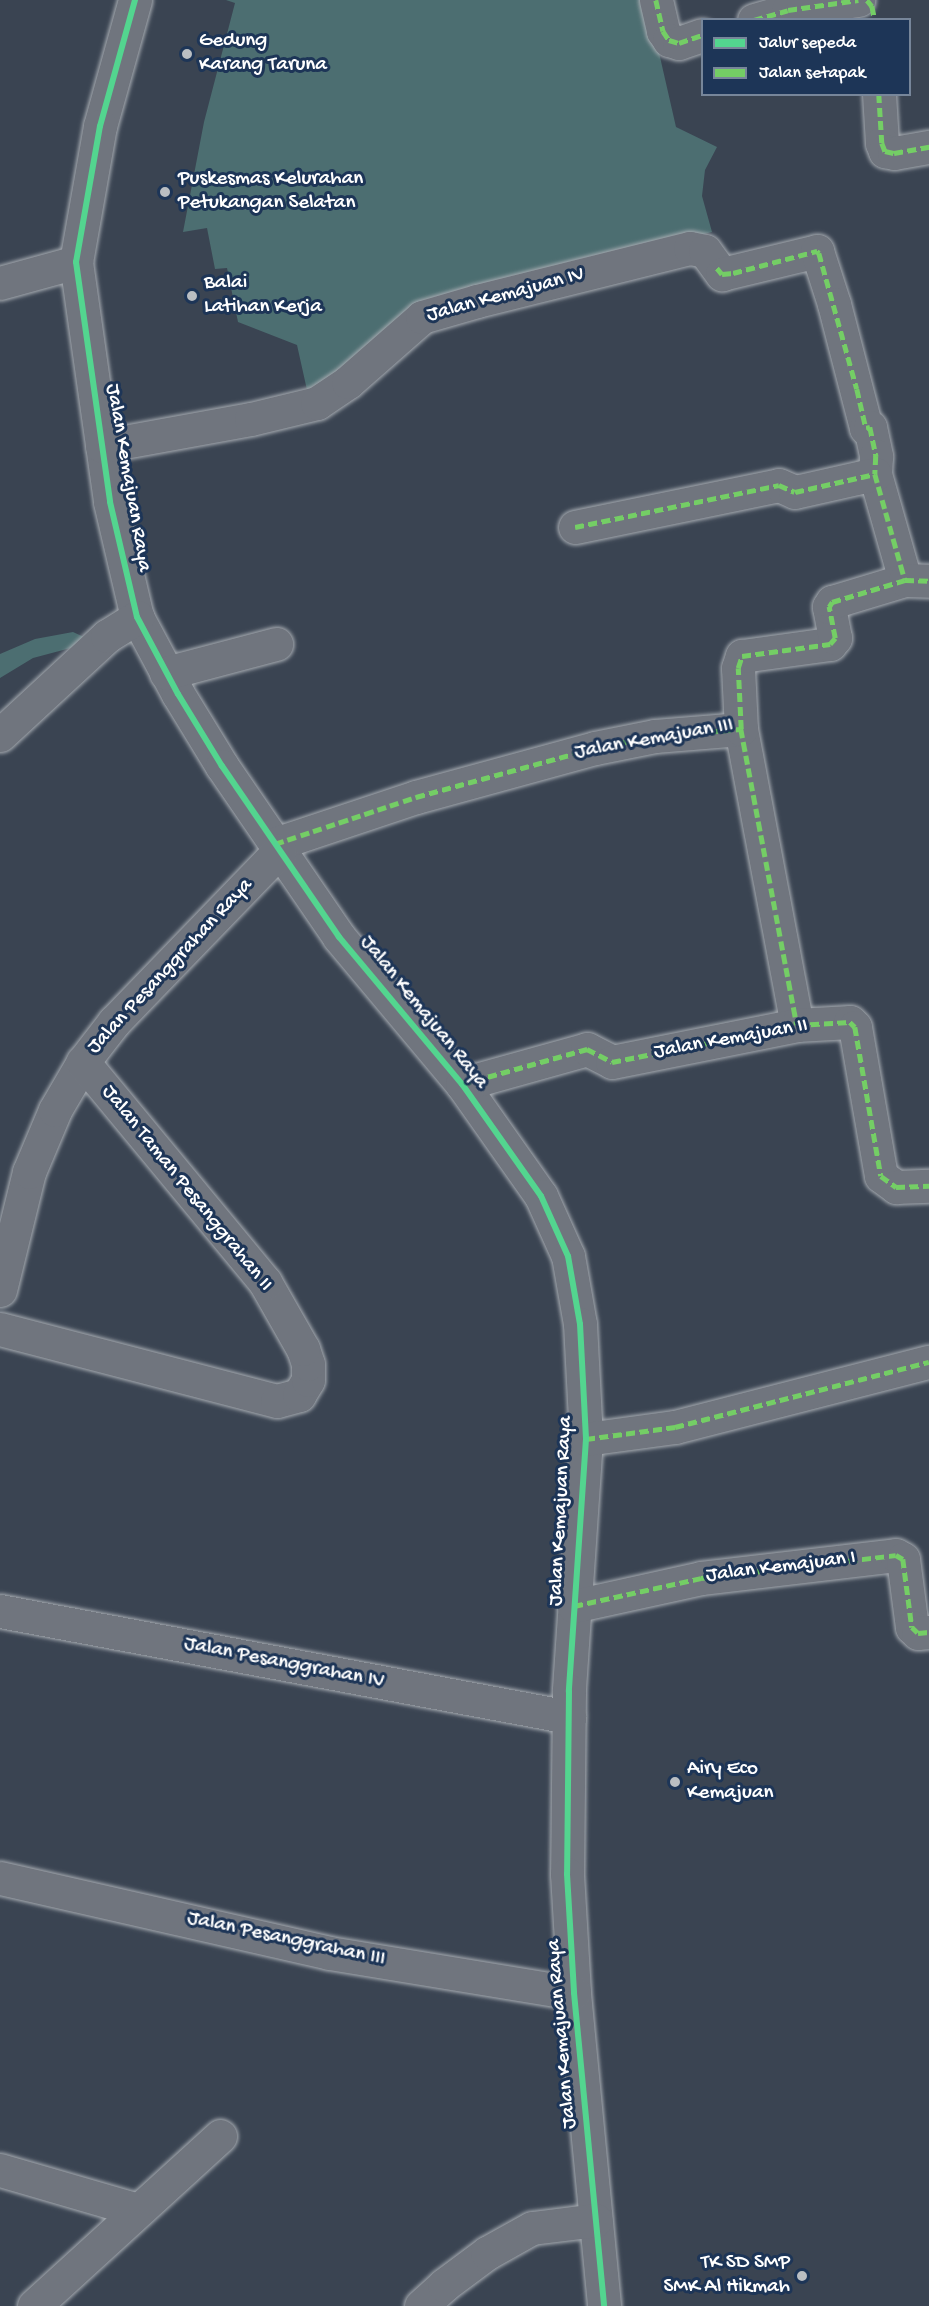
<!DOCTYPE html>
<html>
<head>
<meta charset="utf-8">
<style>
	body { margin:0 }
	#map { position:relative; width:929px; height:2306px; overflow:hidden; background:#3a4452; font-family:"Gochi Hand",sans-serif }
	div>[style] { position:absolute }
	.green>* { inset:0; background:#4c6e71 }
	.roads { filter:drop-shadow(0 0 2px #a6abb1) drop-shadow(0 0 2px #a6abb1) }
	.minor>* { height:33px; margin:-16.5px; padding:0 16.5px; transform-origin:16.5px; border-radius:16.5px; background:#70757e }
	.quiet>* { height:4.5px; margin-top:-2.25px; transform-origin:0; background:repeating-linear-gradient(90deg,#74ce65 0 9px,transparent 0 13.5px) }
	.cycleway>* { height:6px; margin:-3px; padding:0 3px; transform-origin:3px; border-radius:3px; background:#53d58f }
	.dots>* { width:16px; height:16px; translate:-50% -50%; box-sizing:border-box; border:3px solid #1d3557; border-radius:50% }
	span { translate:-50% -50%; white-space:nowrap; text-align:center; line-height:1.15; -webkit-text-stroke:6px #1d3557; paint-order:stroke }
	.poi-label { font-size:21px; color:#fff }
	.left { translate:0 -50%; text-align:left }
	.right { translate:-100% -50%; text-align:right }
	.street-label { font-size:21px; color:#fff }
	.legend { position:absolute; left:701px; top:18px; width:210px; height:78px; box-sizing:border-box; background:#1d3557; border:2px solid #77869a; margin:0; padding:8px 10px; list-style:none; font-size:18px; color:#fff }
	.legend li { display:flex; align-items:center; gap:12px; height:30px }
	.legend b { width:30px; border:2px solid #77869a }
</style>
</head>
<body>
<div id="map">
	<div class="green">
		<div style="clip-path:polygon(226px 0,647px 0,676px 127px,717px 147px,705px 170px,702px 196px,712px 232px,411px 307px,352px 364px,307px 390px,297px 345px,238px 322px,227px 268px,215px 269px,207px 228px,183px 232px,204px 122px,235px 3px)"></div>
		<div style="clip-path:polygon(73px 632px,86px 638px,82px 645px,33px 658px,0 678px,0 654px,35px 639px)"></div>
	</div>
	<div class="roads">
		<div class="minor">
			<div style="left:135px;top:0;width:131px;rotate:105.5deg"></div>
			<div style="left:100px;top:126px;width:138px;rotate:100deg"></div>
			<div style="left:76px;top:262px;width:242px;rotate:81.9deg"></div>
			<div style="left:110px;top:502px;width:118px;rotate:76.8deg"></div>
			<div style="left:137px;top:617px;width:87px;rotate:62deg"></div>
			<div style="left:178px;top:694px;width:84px;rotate:58.6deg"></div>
			<div style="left:222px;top:766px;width:207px;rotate:55.6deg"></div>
			<div style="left:339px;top:937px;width:192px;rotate:50.1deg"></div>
			<div style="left:462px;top:1084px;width:137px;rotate:54.8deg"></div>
			<div style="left:541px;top:1196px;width:66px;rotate:65.8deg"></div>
			<div style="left:568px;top:1256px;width:69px;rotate:80deg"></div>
			<div style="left:580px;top:1324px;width:115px;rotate:87deg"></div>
			<div style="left:586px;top:1439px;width:253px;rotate:93.9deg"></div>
			<div style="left:569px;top:1691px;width:183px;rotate:90.6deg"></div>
			<div style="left:567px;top:1874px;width:119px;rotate:86.6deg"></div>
			<div style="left:574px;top:1993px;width:314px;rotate:84.5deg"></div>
			<div style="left:656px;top:0;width:32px;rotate:77deg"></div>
			<div style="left:663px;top:31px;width:11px;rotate:56deg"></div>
			<div style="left:669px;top:40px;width:10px;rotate:17deg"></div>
			<div style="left:679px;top:43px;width:24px;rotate:-19deg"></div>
			<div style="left:754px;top:20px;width:35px;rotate:-16deg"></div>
			<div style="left:788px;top:10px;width:71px;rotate:-8.1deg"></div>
			<div style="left:879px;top:94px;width:49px;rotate:86.5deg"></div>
			<div style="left:882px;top:143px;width:9px;rotate:69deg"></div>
			<div style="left:885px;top:151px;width:9px;rotate:13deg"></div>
			<div style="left:894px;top:153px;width:36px;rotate:-10deg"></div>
			<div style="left:0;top:283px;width:79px;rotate:-15.4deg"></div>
			<div style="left:102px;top:446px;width:151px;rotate:-10.3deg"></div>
			<div style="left:251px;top:419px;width:68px;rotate:-13.6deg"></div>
			<div style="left:317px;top:403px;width:37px;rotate:-34deg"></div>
			<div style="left:348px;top:382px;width:98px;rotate:-41.3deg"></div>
			<div style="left:422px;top:317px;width:57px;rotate:-16.2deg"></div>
			<div style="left:477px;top:301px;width:219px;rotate:-14deg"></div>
			<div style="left:690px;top:248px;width:15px;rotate:11deg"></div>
			<div style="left:705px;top:251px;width:29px;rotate:54deg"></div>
			<div style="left:722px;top:274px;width:98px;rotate:-13.6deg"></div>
			<div style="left:817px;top:251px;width:56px;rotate:72.2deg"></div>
			<div style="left:834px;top:304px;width:128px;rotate:75.5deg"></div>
			<div style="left:866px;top:428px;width:4px;rotate:-14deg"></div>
			<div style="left:870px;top:427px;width:30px;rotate:78deg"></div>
			<div style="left:876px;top:456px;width:18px;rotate:93deg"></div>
			<div style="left:875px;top:474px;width:110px;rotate:74.2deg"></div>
			<div style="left:575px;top:527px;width:208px;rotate:-11.6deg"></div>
			<div style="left:779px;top:485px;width:17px;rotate:24deg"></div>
			<div style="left:795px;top:492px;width:82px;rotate:-12.7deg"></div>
			<div style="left:166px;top:673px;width:114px;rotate:-14.8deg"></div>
			<div style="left:741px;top:729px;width:301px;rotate:79.3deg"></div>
			<div style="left:0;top:735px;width:146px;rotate:-42.8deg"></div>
			<div style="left:107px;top:636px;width:36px;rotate:-32deg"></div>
			<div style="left:275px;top:844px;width:149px;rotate:-18.4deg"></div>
			<div style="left:416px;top:797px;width:186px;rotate:-15.3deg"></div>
			<div style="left:595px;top:748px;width:61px;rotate:-11.3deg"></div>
			<div style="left:655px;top:736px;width:86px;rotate:-4.7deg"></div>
			<div style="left:741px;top:729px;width:61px;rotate:-92.8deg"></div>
			<div style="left:738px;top:668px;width:13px;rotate:-72deg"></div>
			<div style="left:742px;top:656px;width:89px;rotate:-7.8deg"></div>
			<div style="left:830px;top:644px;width:8px;rotate:-50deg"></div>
			<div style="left:835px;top:638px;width:32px;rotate:-101deg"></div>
			<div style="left:829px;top:607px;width:6px;rotate:-59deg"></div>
			<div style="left:832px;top:602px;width:76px;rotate:-16.8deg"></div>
			<div style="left:905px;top:580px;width:24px;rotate:2deg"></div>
			<div style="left:462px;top:1084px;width:130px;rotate:-15.6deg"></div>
			<div style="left:587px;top:1049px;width:28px;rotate:27deg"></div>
			<div style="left:612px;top:1062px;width:189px;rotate:-11.3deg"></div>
			<div style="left:797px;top:1025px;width:53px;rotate:-3.2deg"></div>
			<div style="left:850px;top:1022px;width:7px;rotate:45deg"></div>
			<div style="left:855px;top:1027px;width:151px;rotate:80.1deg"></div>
			<div style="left:881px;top:1176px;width:19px;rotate:36deg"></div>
			<div style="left:896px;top:1187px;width:33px;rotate:-2deg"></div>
			<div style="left:0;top:1290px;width:122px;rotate:-76.2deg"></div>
			<div style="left:29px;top:1172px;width:67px;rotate:-67.2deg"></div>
			<div style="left:55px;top:1110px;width:56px;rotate:-59.7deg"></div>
			<div style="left:83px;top:1062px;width:51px;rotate:-52.2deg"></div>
			<div style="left:114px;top:1022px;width:238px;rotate:-46deg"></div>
			<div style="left:0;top:1329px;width:286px;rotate:14.6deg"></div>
			<div style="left:277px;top:1401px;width:23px;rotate:-15deg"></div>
			<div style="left:299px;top:1395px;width:17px;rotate:-59deg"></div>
			<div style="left:308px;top:1380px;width:16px;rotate:-90deg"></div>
			<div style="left:308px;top:1364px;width:16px;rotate:-108deg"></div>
			<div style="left:303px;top:1349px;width:77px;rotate:-119.6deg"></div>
			<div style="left:265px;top:1282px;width:286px;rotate:-129.6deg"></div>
			<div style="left:586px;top:1439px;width:90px;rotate:-7.7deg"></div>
			<div style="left:675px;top:1427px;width:262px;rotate:-14.4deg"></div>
			<div style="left:574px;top:1606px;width:130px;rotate:-12.4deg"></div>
			<div style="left:701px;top:1578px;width:196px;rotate:-6.7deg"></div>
			<div style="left:896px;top:1555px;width:8px;rotate:30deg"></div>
			<div style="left:903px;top:1559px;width:69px;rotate:82.5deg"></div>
			<div style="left:912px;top:1627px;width:8px;rotate:45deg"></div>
			<div style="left:918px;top:1633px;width:11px;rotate:-5deg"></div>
			<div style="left:0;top:1611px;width:579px;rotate:10.55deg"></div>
			<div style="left:0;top:1878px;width:337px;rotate:12.8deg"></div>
			<div style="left:329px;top:1953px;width:248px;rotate:9.3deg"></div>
			<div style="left:0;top:2170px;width:144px;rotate:16.2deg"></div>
			<div style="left:34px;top:2306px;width:252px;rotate:-42.4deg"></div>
			<div style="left:421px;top:2306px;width:31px;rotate:-42deg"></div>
			<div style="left:444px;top:2285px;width:54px;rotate:-36.7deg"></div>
			<div style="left:487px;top:2253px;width:51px;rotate:-29.1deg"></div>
			<div style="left:532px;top:2228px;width:64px;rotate:-7.1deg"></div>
		</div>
	</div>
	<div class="quiet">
		<div style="left:656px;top:0;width:32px;rotate:77deg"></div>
		<div style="left:663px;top:31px;width:11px;rotate:56deg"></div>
		<div style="left:669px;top:40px;width:10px;rotate:17deg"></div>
		<div style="left:679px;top:43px;width:24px;rotate:-19deg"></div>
		<div style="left:867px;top:0;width:8px;rotate:50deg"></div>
		<div style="left:872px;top:6px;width:14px;rotate:78deg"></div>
		<div style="left:754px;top:20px;width:35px;rotate:-16deg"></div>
		<div style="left:788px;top:10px;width:71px;rotate:-8.1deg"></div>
		<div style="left:879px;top:94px;width:49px;rotate:86.5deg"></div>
		<div style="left:882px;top:143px;width:9px;rotate:69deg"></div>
		<div style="left:885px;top:151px;width:9px;rotate:13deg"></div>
		<div style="left:894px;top:153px;width:36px;rotate:-10deg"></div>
		<div style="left:717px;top:268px;width:8px;rotate:50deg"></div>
		<div style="left:722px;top:274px;width:11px;rotate:-5deg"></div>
		<div style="left:733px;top:273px;width:87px;rotate:-14.7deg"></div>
		<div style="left:817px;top:251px;width:3px;rotate:45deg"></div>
		<div style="left:819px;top:253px;width:141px;rotate:74.4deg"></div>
		<div style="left:857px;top:389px;width:40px;rotate:77deg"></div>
		<div style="left:866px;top:428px;width:4px;rotate:-14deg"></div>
		<div style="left:870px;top:427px;width:30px;rotate:78deg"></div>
		<div style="left:876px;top:456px;width:18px;rotate:93deg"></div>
		<div style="left:875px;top:474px;width:110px;rotate:74.2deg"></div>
		<div style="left:575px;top:527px;width:208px;rotate:-11.6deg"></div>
		<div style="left:779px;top:485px;width:17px;rotate:24deg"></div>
		<div style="left:795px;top:492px;width:82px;rotate:-12.7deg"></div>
		<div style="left:741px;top:729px;width:301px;rotate:79.3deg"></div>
		<div style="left:275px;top:844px;width:149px;rotate:-18.4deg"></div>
		<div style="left:416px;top:797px;width:186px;rotate:-15.3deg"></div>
		<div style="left:595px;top:748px;width:61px;rotate:-11.3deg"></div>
		<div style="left:655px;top:736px;width:86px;rotate:-4.7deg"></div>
		<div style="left:741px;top:729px;width:61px;rotate:-92.8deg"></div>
		<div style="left:738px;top:668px;width:13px;rotate:-72deg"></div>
		<div style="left:742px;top:656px;width:89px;rotate:-7.8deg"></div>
		<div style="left:830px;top:644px;width:8px;rotate:-50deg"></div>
		<div style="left:835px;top:638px;width:32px;rotate:-101deg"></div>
		<div style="left:829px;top:607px;width:6px;rotate:-59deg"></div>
		<div style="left:832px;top:602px;width:76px;rotate:-16.8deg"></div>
		<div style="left:905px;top:580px;width:24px;rotate:2deg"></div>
		<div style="left:462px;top:1084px;width:130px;rotate:-15.6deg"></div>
		<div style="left:587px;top:1049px;width:28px;rotate:27deg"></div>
		<div style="left:612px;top:1062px;width:189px;rotate:-11.3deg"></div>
		<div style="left:797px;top:1025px;width:53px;rotate:-3.2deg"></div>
		<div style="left:850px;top:1022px;width:7px;rotate:45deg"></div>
		<div style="left:855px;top:1027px;width:151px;rotate:80.1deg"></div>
		<div style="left:881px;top:1176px;width:19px;rotate:36deg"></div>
		<div style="left:896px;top:1187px;width:33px;rotate:-2deg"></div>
		<div style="left:586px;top:1439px;width:90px;rotate:-7.7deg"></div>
		<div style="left:675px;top:1427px;width:262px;rotate:-14.4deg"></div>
		<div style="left:574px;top:1606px;width:130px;rotate:-12.4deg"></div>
		<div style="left:701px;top:1578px;width:196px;rotate:-6.7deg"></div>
		<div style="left:896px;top:1555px;width:8px;rotate:30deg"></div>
		<div style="left:903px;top:1559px;width:69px;rotate:82.5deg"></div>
		<div style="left:912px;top:1627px;width:8px;rotate:45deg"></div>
		<div style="left:918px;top:1633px;width:11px;rotate:-5deg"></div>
	</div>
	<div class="cycleway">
		<div style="left:135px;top:0;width:131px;rotate:105.5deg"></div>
		<div style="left:100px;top:126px;width:138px;rotate:100deg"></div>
		<div style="left:76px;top:262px;width:242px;rotate:81.9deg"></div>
		<div style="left:110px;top:502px;width:118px;rotate:76.8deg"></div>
		<div style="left:137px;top:617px;width:87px;rotate:62deg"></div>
		<div style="left:178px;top:694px;width:84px;rotate:58.6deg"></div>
		<div style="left:222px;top:766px;width:207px;rotate:55.6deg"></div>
		<div style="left:339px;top:937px;width:192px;rotate:50.1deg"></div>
		<div style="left:462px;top:1084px;width:137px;rotate:54.8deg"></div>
		<div style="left:541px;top:1196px;width:66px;rotate:65.8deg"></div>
		<div style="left:568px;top:1256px;width:69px;rotate:80deg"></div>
		<div style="left:580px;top:1324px;width:115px;rotate:87deg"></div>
		<div style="left:586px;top:1439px;width:253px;rotate:93.9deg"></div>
		<div style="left:569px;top:1691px;width:183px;rotate:90.6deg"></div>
		<div style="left:567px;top:1874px;width:119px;rotate:86.6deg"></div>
		<div style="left:574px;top:1993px;width:314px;rotate:84.5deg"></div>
	</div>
	<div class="dots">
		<div style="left:187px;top:54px;background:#babec2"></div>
		<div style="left:165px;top:192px;background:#babec2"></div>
		<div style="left:192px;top:296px;background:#babec2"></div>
		<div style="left:675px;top:1782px;background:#babec2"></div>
		<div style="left:802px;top:2276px;background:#babec2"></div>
	</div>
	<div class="poi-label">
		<span class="left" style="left:199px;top:54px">Gedung<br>Karang Taruna</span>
		<span class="left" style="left:178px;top:192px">Puskesmas Kelurahan<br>Petukangan Selatan</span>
		<span class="left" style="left:204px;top:296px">Balai<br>Latihan Kerja</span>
		<span class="left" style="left:687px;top:1782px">Airy Eco<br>Kemajuan</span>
		<span class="right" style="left:790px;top:2276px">TK SD SMP<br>SMK Al Hikmah</span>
	</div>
	<div class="street-label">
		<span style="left:506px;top:296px;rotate:-15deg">Jalan Kemajuan IV</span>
		<span style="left:127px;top:478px;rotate:80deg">Jalan Kemajuan Raya</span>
		<span style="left:654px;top:740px;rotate:-10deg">Jalan Kemajuan III</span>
		<span style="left:171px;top:967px;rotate:-47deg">Jalan Pesanggrahan Raya</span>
		<span style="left:423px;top:1013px;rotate:51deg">Jalan Kemajuan Raya</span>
		<span style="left:731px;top:1040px;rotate:-10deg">Jalan Kemajuan II</span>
		<span style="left:186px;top:1189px;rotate:51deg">Jalan Taman Pesanggrahan II</span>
		<span style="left:562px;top:1511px;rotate:-87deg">Jalan Kemajuan Raya</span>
		<span style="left:781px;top:1568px;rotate:-7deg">Jalan Kemajuan I</span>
		<span style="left:284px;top:1664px;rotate:11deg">Jalan Pesanggrahan IV</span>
		<span style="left:286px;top:1940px;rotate:12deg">Jalan Pesanggrahan III</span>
		<span style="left:563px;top:2034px;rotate:-95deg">Jalan Kemajuan Raya</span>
	</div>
	<ul class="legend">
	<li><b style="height:8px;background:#53d58f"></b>Jalur sepeda</li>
	<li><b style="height:8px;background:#74ce65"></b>Jalan setapak</li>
	</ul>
</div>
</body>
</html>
